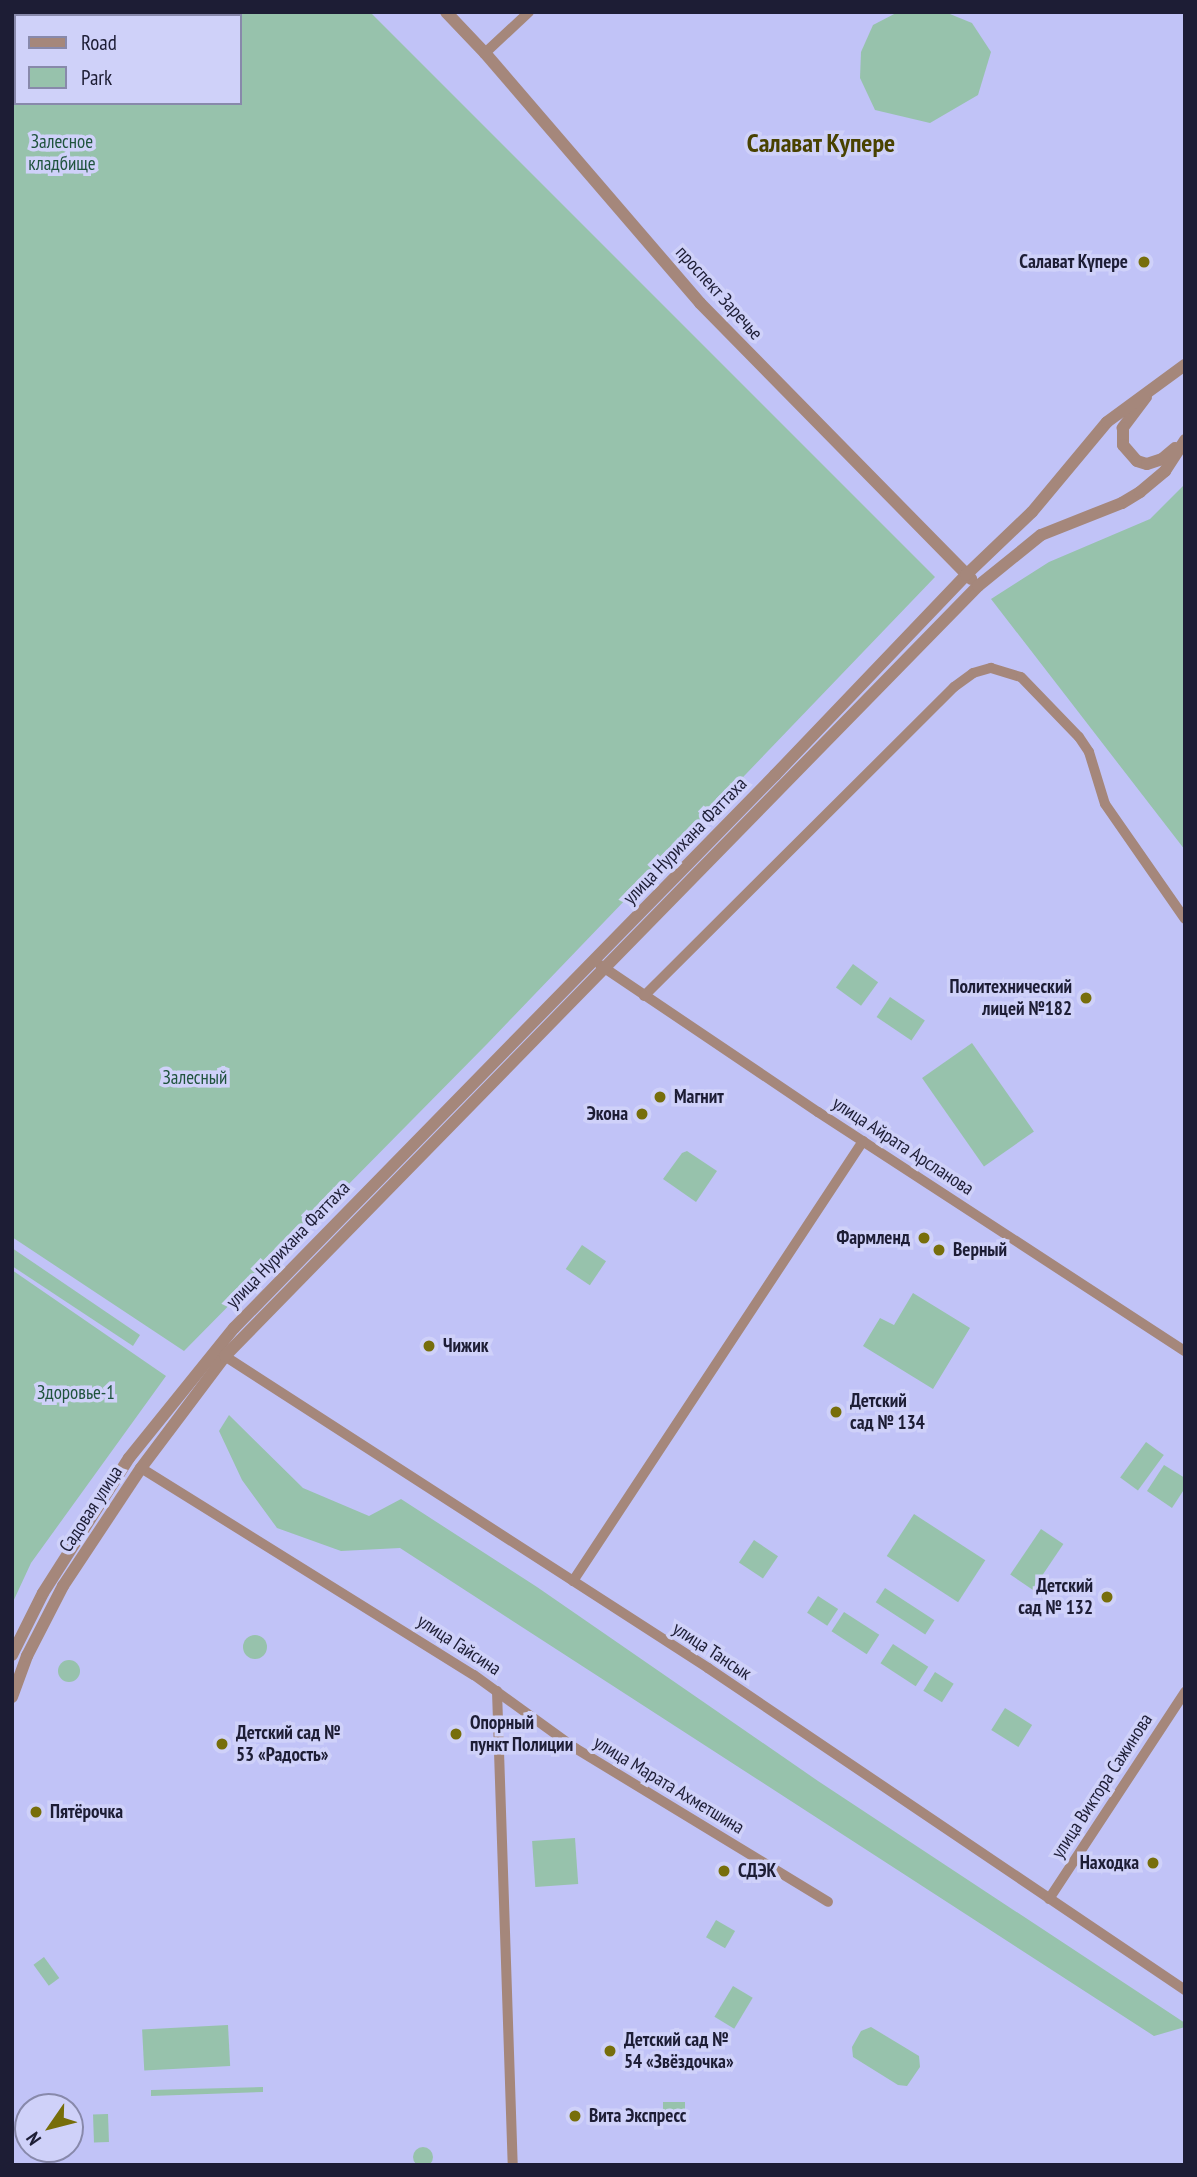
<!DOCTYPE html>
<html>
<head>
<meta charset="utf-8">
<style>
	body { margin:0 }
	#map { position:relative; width:1197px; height:2177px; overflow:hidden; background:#c1c3f7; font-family:"PT Sans Narrow",sans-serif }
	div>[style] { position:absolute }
	.green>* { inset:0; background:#97c2ac; transform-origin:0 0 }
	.round { border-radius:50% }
	.minor>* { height:10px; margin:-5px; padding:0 5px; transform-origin:5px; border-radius:5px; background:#a5877b }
	.tertiary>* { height:12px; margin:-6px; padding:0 6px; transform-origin:6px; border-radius:6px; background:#a5877b }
	.dots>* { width:19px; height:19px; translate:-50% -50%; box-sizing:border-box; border:4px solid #cfd1f9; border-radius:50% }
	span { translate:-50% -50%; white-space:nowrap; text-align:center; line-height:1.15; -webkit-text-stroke:7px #cfd1f9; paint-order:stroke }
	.park-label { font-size:19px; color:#1f533d }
	.poi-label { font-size:19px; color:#1d1d35; font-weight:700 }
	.right { translate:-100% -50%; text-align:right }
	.left { translate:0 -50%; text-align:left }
	.street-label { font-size:19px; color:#1d1d35 }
	.district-label { font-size:26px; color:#494200; font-weight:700 }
	.frame { position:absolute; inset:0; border:14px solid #1d1d35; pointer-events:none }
	.legend { position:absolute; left:14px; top:14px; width:228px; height:91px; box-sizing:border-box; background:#cfd1f9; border:2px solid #8889ab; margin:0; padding:9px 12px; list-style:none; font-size:21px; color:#1d1d35 }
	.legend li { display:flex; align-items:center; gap:14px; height:35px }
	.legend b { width:35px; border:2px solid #8889ab }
	.north { position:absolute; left:14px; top:2093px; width:70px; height:70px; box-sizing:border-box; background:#cfd1f9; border:2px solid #8889ab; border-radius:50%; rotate:235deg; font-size:19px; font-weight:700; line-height:28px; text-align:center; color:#1d1d35 }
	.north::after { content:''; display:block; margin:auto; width:24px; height:32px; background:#776e0b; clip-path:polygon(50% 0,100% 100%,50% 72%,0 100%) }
</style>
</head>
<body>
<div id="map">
	<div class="green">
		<div style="clip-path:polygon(evenodd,12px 12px,370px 12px,935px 577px,487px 1044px,184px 1351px,12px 1237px,12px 12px,16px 16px,240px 16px,240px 103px,16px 103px,16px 16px)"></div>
		<div style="clip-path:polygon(898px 12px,945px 12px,972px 23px,991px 52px,978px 95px,930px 123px,875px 110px,860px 78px,861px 52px,873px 25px)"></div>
		<div style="clip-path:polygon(1185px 484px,1185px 850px,991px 599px,1049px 562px,1150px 519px)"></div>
		<div style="left:853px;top:964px;width:31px;height:29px;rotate:36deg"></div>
		<div style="left:890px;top:997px;width:42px;height:24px;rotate:34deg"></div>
		<div style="left:972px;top:1043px;width:108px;height:61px;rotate:55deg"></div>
		<div style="clip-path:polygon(687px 1151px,717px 1171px,696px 1202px,663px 1179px,682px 1153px)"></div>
		<div style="left:582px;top:1245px;width:29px;height:29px;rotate:34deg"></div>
		<div style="clip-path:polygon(12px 1248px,140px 1335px,133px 1346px,12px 1266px)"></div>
		<div style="clip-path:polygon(12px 1270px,166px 1376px,31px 1563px,12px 1604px)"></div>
		<div style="clip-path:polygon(913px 1293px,970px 1328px,933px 1389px,863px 1346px,880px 1318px,894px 1325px)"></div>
		<div style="clip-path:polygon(229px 1415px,303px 1488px,369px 1516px,401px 1499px,537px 1587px,818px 1781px,1185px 2023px,1185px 2027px,1154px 2036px,400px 1548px,341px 1551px,277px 1528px,242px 1480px,219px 1431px)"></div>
		<div style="left:1146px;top:1442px;width:22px;height:44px;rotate:36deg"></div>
		<div style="clip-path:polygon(1164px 1465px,1185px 1478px,1185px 1488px,1172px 1508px,1147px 1491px)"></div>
		<div style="left:914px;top:1514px;width:85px;height:50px;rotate:33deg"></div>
		<div style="left:1041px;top:1529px;width:27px;height:55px;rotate:34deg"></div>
		<div style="left:754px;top:1540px;width:29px;height:27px;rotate:34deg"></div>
		<div style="left:885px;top:1588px;width:59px;height:17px;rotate:33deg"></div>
		<div style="left:818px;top:1596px;width:24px;height:20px;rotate:33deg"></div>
		<div style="left:844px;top:1612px;width:42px;height:23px;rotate:33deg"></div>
		<div class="round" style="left:243px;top:1635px;width:24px;height:24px"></div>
		<div style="left:893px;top:1644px;width:42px;height:23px;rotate:33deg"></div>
		<div class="round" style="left:58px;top:1660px;width:22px;height:22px"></div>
		<div style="left:935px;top:1672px;width:22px;height:22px;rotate:32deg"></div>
		<div style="left:1005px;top:1708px;width:32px;height:26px;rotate:32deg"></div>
		<div style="left:575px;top:1838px;width:46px;height:43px;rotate:86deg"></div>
		<div style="left:716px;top:1920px;width:22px;height:20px;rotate:30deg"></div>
		<div style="left:44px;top:1957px;width:26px;height:13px;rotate:54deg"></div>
		<div style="left:733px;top:1986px;width:23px;height:36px;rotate:31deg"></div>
		<div style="left:228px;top:2025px;width:41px;height:86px;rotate:87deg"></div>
		<div style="clip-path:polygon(871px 2027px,919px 2056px,920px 2067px,907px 2086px,898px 2085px,853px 2057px,852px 2047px,861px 2031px)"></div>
		<div style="clip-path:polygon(263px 2087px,263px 2092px,151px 2096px,151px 2090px)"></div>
		<div style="left:685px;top:2102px;width:18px;height:22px;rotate:90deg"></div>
		<div style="left:108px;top:2114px;width:28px;height:15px;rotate:88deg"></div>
		<div class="round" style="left:413px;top:2147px;width:20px;height:20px"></div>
	</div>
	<div class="minor">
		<div style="left:485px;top:53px;width:60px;rotate:-43deg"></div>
		<div style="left:600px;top:965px;width:263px;rotate:34deg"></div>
		<div style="left:818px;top:1112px;width:438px;rotate:33.1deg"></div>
		<div style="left:644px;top:996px;width:438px;rotate:-44.9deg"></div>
		<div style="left:954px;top:687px;width:24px;rotate:-36deg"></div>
		<div style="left:973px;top:673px;width:19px;rotate:-16deg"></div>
		<div style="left:991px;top:668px;width:31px;rotate:17deg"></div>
		<div style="left:1021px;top:677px;width:83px;rotate:46deg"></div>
		<div style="left:1079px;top:737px;width:18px;rotate:56deg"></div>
		<div style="left:1089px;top:752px;width:54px;rotate:72.9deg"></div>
		<div style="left:1105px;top:804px;width:140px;rotate:55.2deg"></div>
		<div style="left:220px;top:1353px;width:581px;rotate:32.84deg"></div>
		<div style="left:708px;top:1668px;width:576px;rotate:34.02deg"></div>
		<div style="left:141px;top:1468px;width:392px;rotate:31.9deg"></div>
		<div style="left:474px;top:1675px;width:125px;rotate:35.9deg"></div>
		<div style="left:575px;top:1748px;width:296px;rotate:31.3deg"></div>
		<div style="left:573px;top:1581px;width:527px;rotate:-56.61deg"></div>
		<div style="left:497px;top:1691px;width:474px;rotate:88.1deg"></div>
		<div style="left:1049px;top:1899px;width:248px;rotate:-56.7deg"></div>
	</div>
	<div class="tertiary">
		<div style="left:446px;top:12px;width:57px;rotate:46.4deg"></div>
		<div style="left:485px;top:53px;width:330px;rotate:49.3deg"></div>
		<div style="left:700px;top:303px;width:387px;rotate:45.5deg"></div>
		<div style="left:1146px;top:397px;width:39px;rotate:127deg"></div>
		<div style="left:1123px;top:428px;width:17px;rotate:90deg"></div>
		<div style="left:1123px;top:445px;width:21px;rotate:49deg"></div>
		<div style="left:1137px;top:461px;width:10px;rotate:17deg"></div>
		<div style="left:1147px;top:464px;width:16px;rotate:-18deg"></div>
		<div style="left:1162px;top:459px;width:17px;rotate:-40deg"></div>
		<div style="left:12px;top:1655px;width:69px;rotate:-63.4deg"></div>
		<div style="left:43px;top:1593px;width:160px;rotate:-57.5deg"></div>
		<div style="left:129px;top:1458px;width:167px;rotate:-51.1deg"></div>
		<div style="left:234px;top:1328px;width:774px;rotate:-45.63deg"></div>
		<div style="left:775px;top:775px;width:277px;rotate:-46.3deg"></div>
		<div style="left:966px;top:575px;width:91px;rotate:-43.7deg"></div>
		<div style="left:1032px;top:512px;width:117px;rotate:-50.2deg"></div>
		<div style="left:1107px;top:422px;width:97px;rotate:-36.2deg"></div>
		<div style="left:12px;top:1697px;width:44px;rotate:-69.9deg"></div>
		<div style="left:27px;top:1656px;width:79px;rotate:-62.8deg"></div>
		<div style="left:63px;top:1586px;width:141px;rotate:-56.5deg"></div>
		<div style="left:141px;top:1468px;width:140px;rotate:-53.1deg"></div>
		<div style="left:225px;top:1356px;width:1077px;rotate:-45.64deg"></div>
		<div style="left:978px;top:586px;width:81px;rotate:-39deg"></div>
		<div style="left:1041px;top:535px;width:87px;rotate:-21.6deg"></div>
		<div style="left:1122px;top:503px;width:21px;rotate:-31deg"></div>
		<div style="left:1140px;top:492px;width:33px;rotate:-40deg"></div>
		<div style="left:1165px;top:471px;width:37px;rotate:-57deg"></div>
	</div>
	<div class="dots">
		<div style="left:1144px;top:262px;background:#776e0b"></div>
		<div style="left:1086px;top:998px;background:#776e0b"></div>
		<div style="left:660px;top:1097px;background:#776e0b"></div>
		<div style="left:642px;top:1114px;background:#776e0b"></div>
		<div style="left:924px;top:1238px;background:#776e0b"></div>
		<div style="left:939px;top:1250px;background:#776e0b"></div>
		<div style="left:429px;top:1346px;background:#776e0b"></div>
		<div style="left:836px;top:1412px;background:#776e0b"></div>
		<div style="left:1107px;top:1597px;background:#776e0b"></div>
		<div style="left:456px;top:1734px;background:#776e0b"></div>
		<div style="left:222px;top:1744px;background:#776e0b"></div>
		<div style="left:36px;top:1812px;background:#776e0b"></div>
		<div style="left:1153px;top:1863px;background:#776e0b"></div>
		<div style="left:724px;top:1871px;background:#776e0b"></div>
		<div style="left:610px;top:2051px;background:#776e0b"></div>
		<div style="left:575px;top:2116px;background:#776e0b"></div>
	</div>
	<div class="park-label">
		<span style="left:62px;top:153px">Залесное<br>кладбище</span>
		<span style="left:195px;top:1078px">Залесный</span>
		<span style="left:76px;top:1393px">Здоровье-1</span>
	</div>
	<div class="poi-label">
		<span class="right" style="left:1128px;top:262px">Салават Күпере</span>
		<span class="right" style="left:1072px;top:998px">Политехнический<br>лицей №182</span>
		<span class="left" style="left:674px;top:1097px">Магнит</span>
		<span class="right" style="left:628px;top:1114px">Экона</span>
		<span class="right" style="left:910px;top:1238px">Фармленд</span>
		<span class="left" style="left:953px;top:1250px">Верный</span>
		<span class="left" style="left:443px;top:1346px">Чижик</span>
		<span class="left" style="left:850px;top:1412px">Детский<br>сад № 134</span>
		<span class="right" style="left:1093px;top:1597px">Детский<br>сад № 132</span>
		<span class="left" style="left:470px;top:1734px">Опорный<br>пункт Полиции</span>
		<span class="left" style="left:236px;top:1744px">Детский сад №<br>53 «Радость»</span>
		<span class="left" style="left:50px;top:1812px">Пятёрочка</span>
		<span class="right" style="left:1139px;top:1863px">Находка</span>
		<span class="left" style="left:738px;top:1871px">СДЭК</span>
		<span class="left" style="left:624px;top:2051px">Детский сад №<br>54 «Звёздочка»</span>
		<span class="left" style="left:589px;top:2116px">Вита Экспресс</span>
	</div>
	<div class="street-label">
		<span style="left:719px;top:293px;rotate:48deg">проспект Заречье</span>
		<span style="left:685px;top:841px;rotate:-46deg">улица Нурихана Фаттаха</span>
		<span style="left:903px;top:1146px;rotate:33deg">улица Айрата Арсланова</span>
		<span style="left:288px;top:1245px;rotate:-46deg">улица Нурихана Фаттаха</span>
		<span style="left:91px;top:1509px;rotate:-57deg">Садовая улица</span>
		<span style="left:459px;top:1645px;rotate:33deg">улица Гайсина</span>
		<span style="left:712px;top:1651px;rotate:33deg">улица Тансык</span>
		<span style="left:669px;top:1785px;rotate:31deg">улица Марата Ахметшина</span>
		<span style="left:1102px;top:1786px;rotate:-57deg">улица Виктора Сажинова</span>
	</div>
	<div class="district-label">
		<span style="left:821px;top:143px">Салават Купере</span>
	</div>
	<div class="frame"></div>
	<ul class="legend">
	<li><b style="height:9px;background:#a5877b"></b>Road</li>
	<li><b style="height:19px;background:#97c2ac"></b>Park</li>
	</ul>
	<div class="north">N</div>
</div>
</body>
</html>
